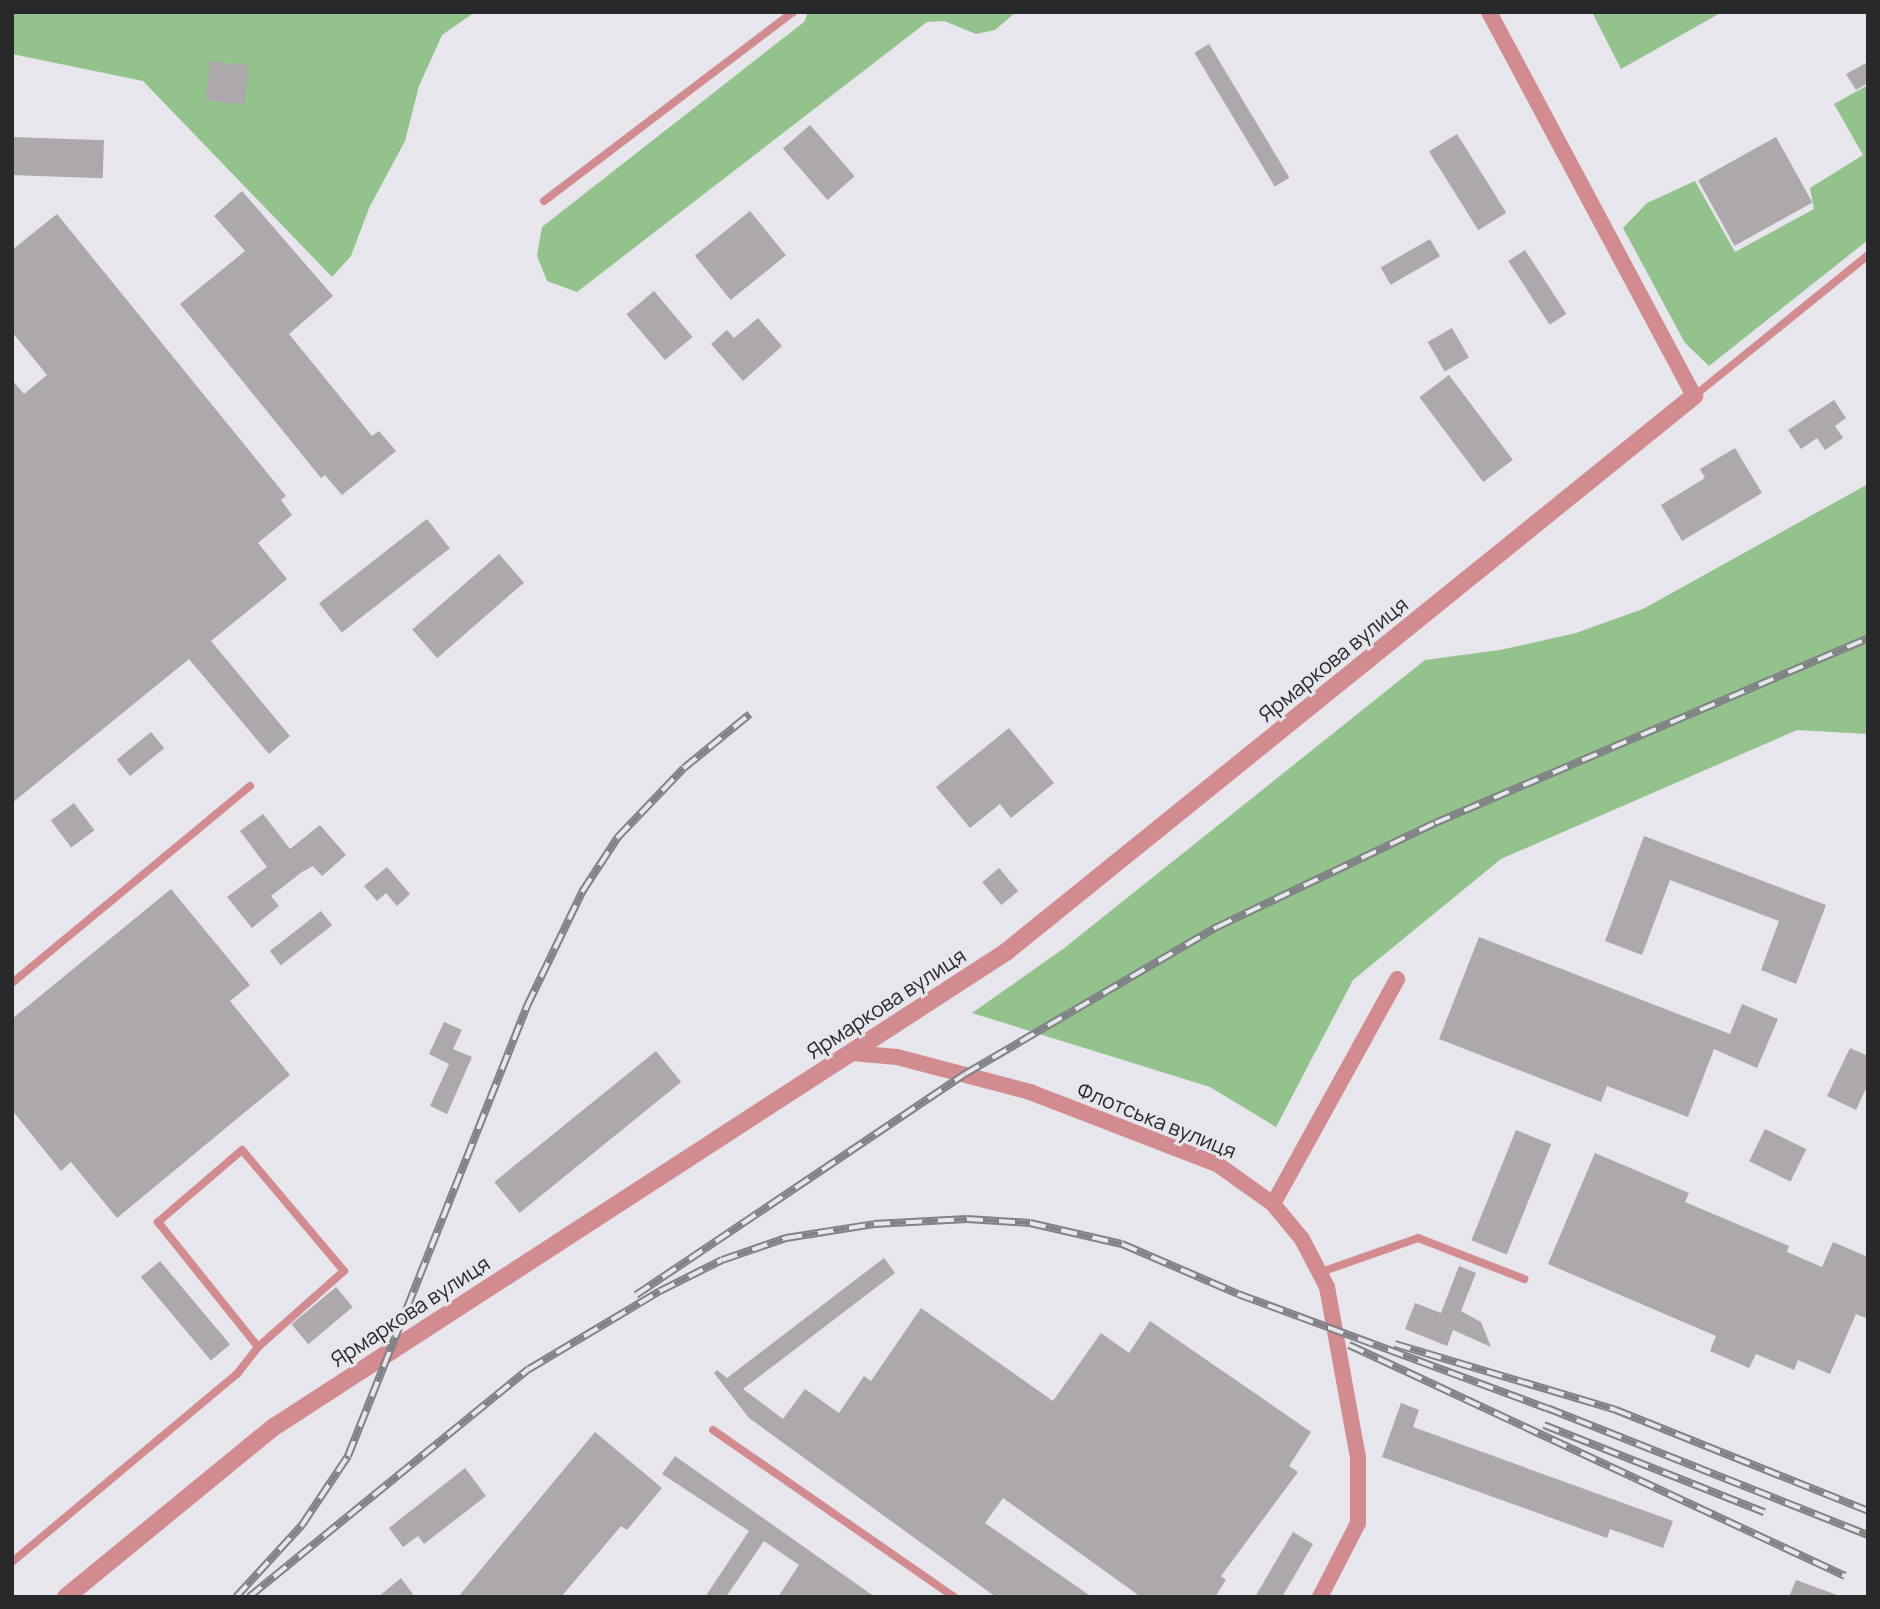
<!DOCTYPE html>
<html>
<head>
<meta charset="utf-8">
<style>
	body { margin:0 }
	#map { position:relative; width:1880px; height:1609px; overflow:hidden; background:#e6e6ec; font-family:Manrope,sans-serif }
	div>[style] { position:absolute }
	.green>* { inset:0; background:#93c28d }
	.building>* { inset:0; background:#aca8ac; transform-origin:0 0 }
	.service>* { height:8px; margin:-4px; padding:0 4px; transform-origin:4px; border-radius:4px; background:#d28c8f }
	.minor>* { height:16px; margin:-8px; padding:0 8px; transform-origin:8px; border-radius:8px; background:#d28c8f }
	.tertiary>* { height:18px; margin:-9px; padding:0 9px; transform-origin:9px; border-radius:9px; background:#d28c8f }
	.rail>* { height:8px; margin-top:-4px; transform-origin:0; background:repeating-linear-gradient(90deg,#e6e6ec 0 16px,#818285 0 32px); box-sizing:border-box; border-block:2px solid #818285 }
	span { translate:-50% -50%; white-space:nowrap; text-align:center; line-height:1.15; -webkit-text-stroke:6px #e6e6ec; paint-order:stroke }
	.street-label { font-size:21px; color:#28292a }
	.frame { position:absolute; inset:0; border:14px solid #28292a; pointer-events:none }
</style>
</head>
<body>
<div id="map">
	<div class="green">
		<div style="clip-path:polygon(12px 12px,475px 12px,442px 35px,419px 86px,405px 141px,369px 208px,351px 256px,332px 277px,143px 81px,12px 54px)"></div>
		<div style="clip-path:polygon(808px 12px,1016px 12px,995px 30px,976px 34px,944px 21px,927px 22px,577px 292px,547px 281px,537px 256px,542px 227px,804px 22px)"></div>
		<div style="clip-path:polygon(1592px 12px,1722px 12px,1621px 69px)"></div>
		<div style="clip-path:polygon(1868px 85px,1868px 240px,1709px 366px,1685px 343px,1623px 228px,1647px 203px,1695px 181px,1735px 252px,1814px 209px,1810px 188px,1863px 155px,1834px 104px)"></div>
		<div style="clip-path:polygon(1868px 484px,1868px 734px,1797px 730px,1501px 859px,1353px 980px,1276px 1127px,1210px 1087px,972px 1013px,1063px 949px,1425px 660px,1500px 650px,1576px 633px,1643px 609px)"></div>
	</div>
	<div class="building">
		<div style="left:1209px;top:44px;width:156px;height:17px;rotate:59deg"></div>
		<div style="left:210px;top:61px;width:39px;height:39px;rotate:7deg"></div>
		<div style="clip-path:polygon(1868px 62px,1868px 83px,1856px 90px,1846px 74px)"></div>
		<div style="left:810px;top:125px;width:68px;height:36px;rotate:49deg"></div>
		<div style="left:1457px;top:134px;width:93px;height:33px;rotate:58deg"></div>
		<div style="left:12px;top:137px;width:92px;height:38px;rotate:2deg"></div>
		<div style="left:1776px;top:137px;width:75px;height:89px;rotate:61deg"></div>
		<div style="clip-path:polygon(242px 191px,333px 296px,289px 334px,372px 436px,379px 431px,396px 451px,342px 495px,325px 475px,321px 478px,180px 304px,245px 251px,214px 216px)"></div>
		<div style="left:750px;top:211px;width:57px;height:71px;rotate:51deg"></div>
		<div style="clip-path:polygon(57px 214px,286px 496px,281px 500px,292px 515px,258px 543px,287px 579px,211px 641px,290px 736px,269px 754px,189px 659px,12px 803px,12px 380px,24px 394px,47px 375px,12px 332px,12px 250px)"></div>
		<div style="left:1430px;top:239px;width:20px;height:57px;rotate:60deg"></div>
		<div style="left:1525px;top:250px;width:76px;height:20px;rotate:57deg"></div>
		<div style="left:654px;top:291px;width:60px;height:36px;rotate:50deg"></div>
		<div style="clip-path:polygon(758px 318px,782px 346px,743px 381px,711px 344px,727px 330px,734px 338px)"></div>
		<div style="left:1452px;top:328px;width:34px;height:28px;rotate:60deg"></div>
		<div style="left:1449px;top:375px;width:106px;height:37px;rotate:53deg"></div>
		<div style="clip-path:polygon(1834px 400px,1846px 418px,1835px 426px,1843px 438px,1825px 450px,1817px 438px,1801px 449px,1788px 430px)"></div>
		<div style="clip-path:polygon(1735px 448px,1762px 493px,1682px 541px,1661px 505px,1705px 478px,1700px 469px)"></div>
		<div style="left:427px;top:519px;width:37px;height:137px;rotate:52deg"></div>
		<div style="left:499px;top:554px;width:38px;height:115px;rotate:49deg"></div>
		<div style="clip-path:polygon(1009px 728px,1054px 783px,1011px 818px,1000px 804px,970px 828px,936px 787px)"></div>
		<div style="left:151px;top:732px;width:21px;height:44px;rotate:51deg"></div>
		<div style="left:74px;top:803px;width:34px;height:29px;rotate:53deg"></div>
		<div style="clip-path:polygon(263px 814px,290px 849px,320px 825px,346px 855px,322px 876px,313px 866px,302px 872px,271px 896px,279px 906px,252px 928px,227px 897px,267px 867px,240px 831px)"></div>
		<div style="clip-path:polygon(1644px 836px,1826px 905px,1796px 984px,1761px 970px,1779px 921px,1670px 880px,1642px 955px,1605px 941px)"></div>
		<div style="clip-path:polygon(387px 867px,410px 894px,397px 906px,386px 893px,377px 901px,364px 886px)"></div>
		<div style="left:999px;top:868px;width:30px;height:22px;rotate:50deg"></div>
		<div style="clip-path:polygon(171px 889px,250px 985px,230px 1001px,290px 1075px,117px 1218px,71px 1162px,61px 1171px,12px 1110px,12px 1019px)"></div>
		<div style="left:321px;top:911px;width:18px;height:65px;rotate:52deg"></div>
		<div style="clip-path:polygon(1479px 937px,1730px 1034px,1742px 1004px,1778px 1019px,1757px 1068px,1714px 1049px,1688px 1117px,1607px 1086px,1601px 1102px,1439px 1039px)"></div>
		<div style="clip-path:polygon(444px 1022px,462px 1030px,453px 1049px,472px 1057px,447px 1114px,430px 1106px,449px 1064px,429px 1054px)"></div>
		<div style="clip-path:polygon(1850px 1048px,1868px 1056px,1868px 1084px,1856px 1110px,1827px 1096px)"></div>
		<div style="left:656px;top:1051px;width:40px;height:208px;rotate:51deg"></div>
		<div style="left:1765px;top:1129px;width:46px;height:36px;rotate:26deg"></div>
		<div style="left:1516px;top:1130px;width:38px;height:119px;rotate:22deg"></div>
		<div style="clip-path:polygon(1595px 1153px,1689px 1193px,1685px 1202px,1789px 1246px,1787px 1252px,1822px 1267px,1833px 1242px,1868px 1257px,1868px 1319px,1856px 1314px,1830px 1374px,1798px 1360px,1794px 1370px,1756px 1354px,1749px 1368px,1710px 1351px,1716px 1336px,1548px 1264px)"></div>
		<div style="clip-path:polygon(884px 1258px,895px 1273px,743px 1389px,783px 1419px,805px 1389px,839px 1413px,864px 1376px,871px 1381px,921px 1308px,1053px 1401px,1101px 1333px,1129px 1353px,1150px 1321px,1311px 1432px,1289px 1466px,1298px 1472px,1221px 1576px,1226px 1580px,1215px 1597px,1141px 1597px,1003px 1498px,985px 1523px,1092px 1597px,996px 1597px,749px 1418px,714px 1373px,717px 1370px,727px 1378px)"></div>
		<div style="left:160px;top:1261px;width:109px;height:25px;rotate:50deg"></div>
		<div style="clip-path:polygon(1459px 1266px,1476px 1273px,1461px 1311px,1481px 1322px,1491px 1347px,1453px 1330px,1447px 1346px,1405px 1329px,1415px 1303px,1441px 1313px)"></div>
		<div style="left:336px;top:1287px;width:26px;height:58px;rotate:50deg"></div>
		<div style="clip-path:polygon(1401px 1403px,1419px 1410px,1413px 1427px,1673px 1521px,1663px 1548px,1610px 1529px,1607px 1538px,1382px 1457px)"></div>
		<div style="clip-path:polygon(595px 1432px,662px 1488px,627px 1530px,621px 1526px,561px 1597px,458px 1597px)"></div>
		<div style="clip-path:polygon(675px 1456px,875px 1597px,778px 1597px,799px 1565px,764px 1541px,726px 1597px,705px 1597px,749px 1531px,662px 1474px)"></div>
		<div style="clip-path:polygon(465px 1468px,486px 1496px,424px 1544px,418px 1536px,403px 1547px,389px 1528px)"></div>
		<div style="clip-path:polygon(1293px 1532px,1313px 1544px,1282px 1597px,1255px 1597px)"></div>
		<div style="clip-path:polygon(401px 1578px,415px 1597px,378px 1597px)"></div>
		<div style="clip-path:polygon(1796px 1580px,1837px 1595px,1837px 1597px,1789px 1597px)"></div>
	</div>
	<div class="service">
		<div style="left:544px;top:201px;width:313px;rotate:-37.2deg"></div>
		<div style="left:1694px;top:396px;width:224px;rotate:-39deg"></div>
		<div style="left:12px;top:983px;width:309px;rotate:-39.6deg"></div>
		<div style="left:1321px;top:1272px;width:103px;rotate:-19.3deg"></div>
		<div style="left:1418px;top:1238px;width:114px;rotate:21.1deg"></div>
		<div style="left:713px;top:1430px;width:293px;rotate:34.7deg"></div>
		<div style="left:12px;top:1562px;width:293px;rotate:-39.9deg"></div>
		<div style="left:237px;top:1374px;width:34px;rotate:-52deg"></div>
		<div style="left:258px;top:1347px;width:115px;rotate:-41.5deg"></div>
		<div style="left:344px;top:1271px;width:158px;rotate:-130.1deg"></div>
		<div style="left:242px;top:1150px;width:111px;rotate:139.4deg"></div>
		<div style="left:158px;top:1222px;width:160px;rotate:51.3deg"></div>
	</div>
	<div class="minor">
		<div style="left:1489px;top:12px;width:435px;rotate:61.9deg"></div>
		<div style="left:852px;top:1053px;width:45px;rotate:5.1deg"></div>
		<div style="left:897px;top:1057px;width:138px;rotate:14.7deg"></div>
		<div style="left:1030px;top:1092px;width:200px;rotate:21.1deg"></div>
		<div style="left:1217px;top:1164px;width:69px;rotate:35.5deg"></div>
		<div style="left:1273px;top:1204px;width:45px;rotate:50.4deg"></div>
		<div style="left:1302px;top:1239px;width:54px;rotate:62.5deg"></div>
		<div style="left:1327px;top:1287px;width:173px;rotate:79.7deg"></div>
		<div style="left:1358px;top:1457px;width:66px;rotate:90deg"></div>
		<div style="left:1358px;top:1523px;width:83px;rotate:117.2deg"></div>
		<div style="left:1273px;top:1204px;width:257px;rotate:-61.1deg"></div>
	</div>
	<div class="tertiary">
		<div style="left:66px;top:1597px;width:269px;rotate:-39.3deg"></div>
		<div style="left:274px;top:1427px;width:873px;rotate:-32.98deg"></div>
		<div style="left:1006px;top:952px;width:885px;rotate:-38.94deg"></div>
	</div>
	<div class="rail">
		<div style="left:636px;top:1295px;width:396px;rotate:-33.9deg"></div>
		<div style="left:965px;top:1074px;width:292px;rotate:-30.3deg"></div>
		<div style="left:1217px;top:927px;width:242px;rotate:-25.5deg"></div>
		<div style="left:1435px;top:823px;width:471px;rotate:-23.1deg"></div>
		<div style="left:1395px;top:1344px;width:231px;rotate:16.6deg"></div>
		<div style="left:1616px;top:1410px;width:271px;rotate:21.8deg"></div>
		<div style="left:1349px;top:1345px;width:547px;rotate:24.97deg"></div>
		<div style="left:1544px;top:1425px;width:237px;rotate:21.6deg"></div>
		<div style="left:236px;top:1597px;width:98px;rotate:-47.5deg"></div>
		<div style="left:302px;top:1525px;width:83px;rotate:-56.3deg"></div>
		<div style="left:348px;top:1456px;width:484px;rotate:-68.3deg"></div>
		<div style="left:527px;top:1006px;width:127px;rotate:-64.2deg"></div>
		<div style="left:582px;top:892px;width:66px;rotate:-56.8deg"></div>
		<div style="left:618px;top:837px;width:95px;rotate:-46.3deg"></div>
		<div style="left:684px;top:768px;width:85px;rotate:-39.3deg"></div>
		<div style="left:249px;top:1597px;width:361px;rotate:-39.2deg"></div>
		<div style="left:529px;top:1369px;width:152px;rotate:-30.8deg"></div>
		<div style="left:660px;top:1291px;width:69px;rotate:-26.6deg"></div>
		<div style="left:722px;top:1260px;width:68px;rotate:-19deg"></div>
		<div style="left:786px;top:1238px;width:89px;rotate:-9deg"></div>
		<div style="left:874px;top:1224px;width:93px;rotate:-3.1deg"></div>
		<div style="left:967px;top:1219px;width:63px;rotate:3.6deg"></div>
		<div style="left:1030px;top:1223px;width:94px;rotate:12.9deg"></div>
		<div style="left:1122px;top:1244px;width:126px;rotate:23.3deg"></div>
		<div style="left:1238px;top:1294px;width:329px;rotate:20.3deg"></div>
		<div style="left:1547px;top:1408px;width:345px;rotate:21.6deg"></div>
	</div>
	<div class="street-label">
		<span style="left:1333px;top:659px;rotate:-39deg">Ярмаркова вулиця</span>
		<span style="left:886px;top:1003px;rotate:-33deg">Ярмаркова вулиця</span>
		<span style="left:1157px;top:1120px;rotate:22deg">Флотська вулиця</span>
		<span style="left:410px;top:1311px;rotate:-33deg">Ярмаркова вулиця</span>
	</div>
	<div class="frame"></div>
</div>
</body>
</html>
